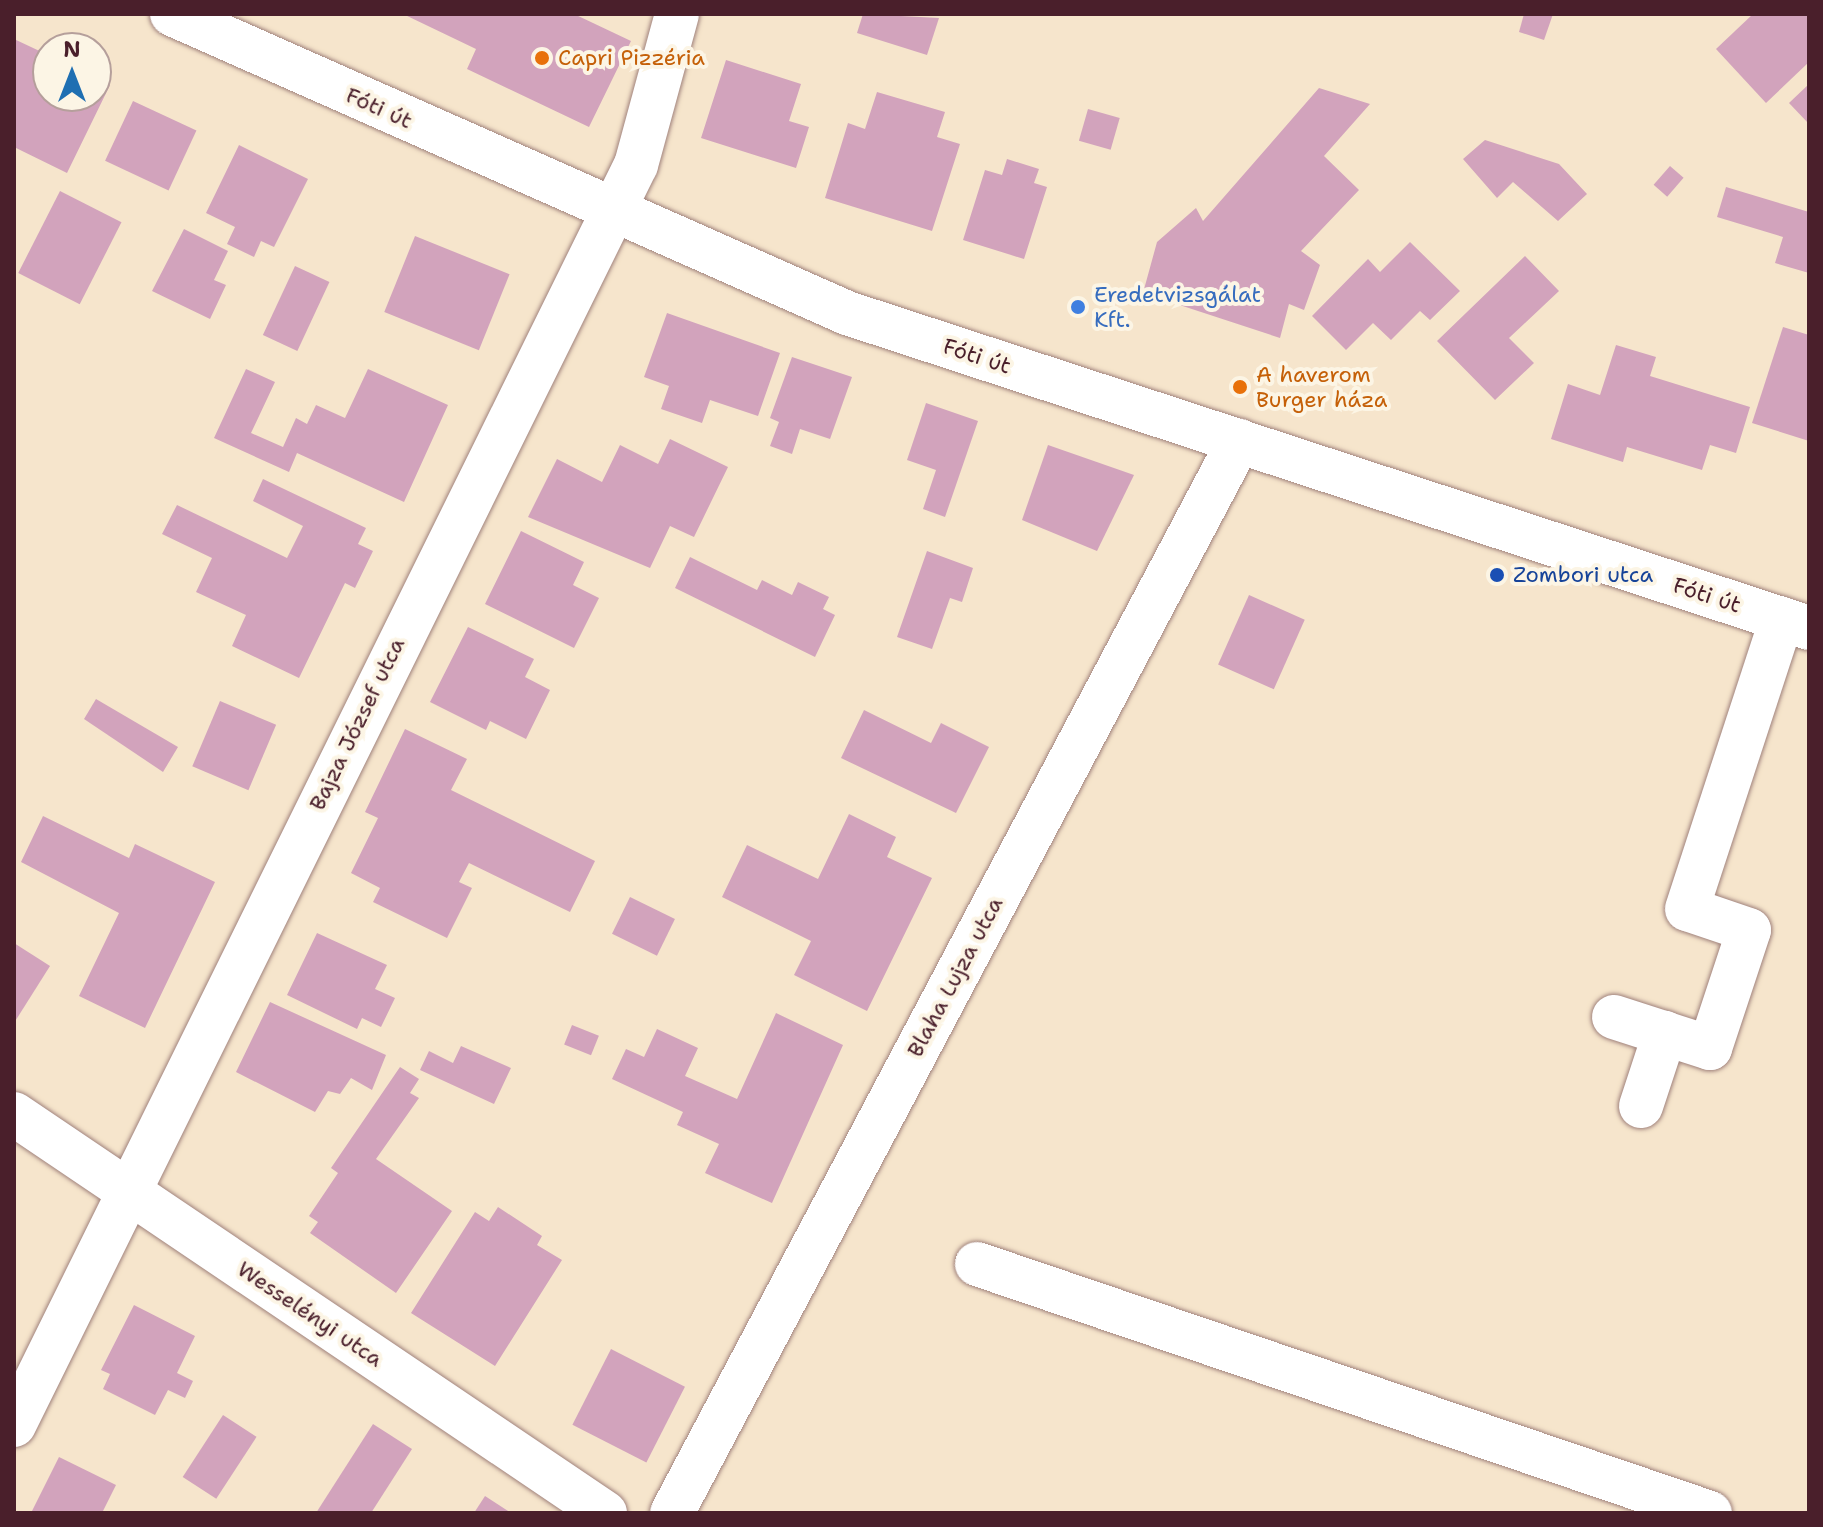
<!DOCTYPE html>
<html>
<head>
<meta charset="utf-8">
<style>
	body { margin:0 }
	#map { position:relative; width:1823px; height:1527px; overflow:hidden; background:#f6e5cc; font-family:"Shantell Sans",sans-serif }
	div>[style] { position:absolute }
	.building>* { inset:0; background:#d2a3bc; transform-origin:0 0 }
	.roads { filter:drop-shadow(0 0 2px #a0827c) drop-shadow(0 0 2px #a0827c) }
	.minor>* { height:44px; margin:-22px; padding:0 22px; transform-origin:22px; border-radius:22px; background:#fff }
	.dots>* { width:22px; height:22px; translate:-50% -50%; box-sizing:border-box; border:4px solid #fcf5e5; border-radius:50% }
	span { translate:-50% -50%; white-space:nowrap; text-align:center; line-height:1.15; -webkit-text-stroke:8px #fcf5e5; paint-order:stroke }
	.food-label { font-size:22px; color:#c56008 }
	.left { translate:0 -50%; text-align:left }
	.street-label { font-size:22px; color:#4a1f2b }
	.shop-label { font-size:22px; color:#366cbe }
	.transit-label { font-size:22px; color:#164399 }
	.frame { position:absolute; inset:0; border:16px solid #4a1f2b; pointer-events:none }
	.north { position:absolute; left:32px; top:32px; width:80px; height:80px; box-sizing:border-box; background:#fcf5e5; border:2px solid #b59f9b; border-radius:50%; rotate:0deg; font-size:22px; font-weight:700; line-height:32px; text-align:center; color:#4a1f2b }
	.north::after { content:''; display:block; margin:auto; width:28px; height:36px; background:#1f6fb2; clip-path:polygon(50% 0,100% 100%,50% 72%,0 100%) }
</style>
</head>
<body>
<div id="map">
	<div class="building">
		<div style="clip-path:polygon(403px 14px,574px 14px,631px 41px,589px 127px,467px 69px,476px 49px)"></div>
		<div style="clip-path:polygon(863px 14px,939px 18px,927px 55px,857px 33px)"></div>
		<div style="clip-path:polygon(1524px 14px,1553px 14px,1544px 40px,1519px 32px)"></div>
		<div style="clip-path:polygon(1753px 14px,1809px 16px,1809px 62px,1766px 103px,1716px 49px)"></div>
		<div style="clip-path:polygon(14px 39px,48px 55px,48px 96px,96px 96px,96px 79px,110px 85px,67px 173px,14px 147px)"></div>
		<div style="clip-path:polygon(726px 60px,801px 84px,789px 121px,809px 127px,796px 168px,701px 138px)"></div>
		<div style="clip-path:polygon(1809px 84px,1809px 124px,1789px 103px)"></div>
		<div style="clip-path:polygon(1319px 88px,1370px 104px,1324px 156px,1359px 190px,1301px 251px,1320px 265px,1304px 310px,1289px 304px,1280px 338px,1143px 293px,1157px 242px,1196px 208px,1203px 221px)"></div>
		<div style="clip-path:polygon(877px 92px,945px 112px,937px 137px,960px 144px,932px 231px,825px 198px,848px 123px,865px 129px)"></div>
		<div style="left:133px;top:101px;width:70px;height:66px;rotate:25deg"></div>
		<div style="left:1088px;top:109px;width:33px;height:33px;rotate:16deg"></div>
		<div style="clip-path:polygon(1485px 140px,1559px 164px,1587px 194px,1558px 221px,1513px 182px,1497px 198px,1463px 159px)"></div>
		<div style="clip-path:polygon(239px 145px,308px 179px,274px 247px,261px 241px,254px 257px,227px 244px,235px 227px,206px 213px)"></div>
		<div style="clip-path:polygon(1007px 159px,1039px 169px,1034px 183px,1047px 187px,1024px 259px,963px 240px,985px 170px,1002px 175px)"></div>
		<div style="left:1670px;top:166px;width:18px;height:25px;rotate:41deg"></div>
		<div style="clip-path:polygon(1726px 187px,1809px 212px,1809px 273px,1775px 263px,1783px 237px,1717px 217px)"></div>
		<div style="left:60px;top:191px;width:69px;height:92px;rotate:27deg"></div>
		<div style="clip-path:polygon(184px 229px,228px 251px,214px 280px,226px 285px,210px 319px,152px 291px)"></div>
		<div style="left:415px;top:236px;width:102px;height:82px;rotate:22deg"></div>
		<div style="clip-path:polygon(1410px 242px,1460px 291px,1430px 320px,1420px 311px,1391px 340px,1373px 323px,1346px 350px,1312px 316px,1368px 259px,1380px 272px)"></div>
		<div style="clip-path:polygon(1525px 256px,1559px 291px,1509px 338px,1534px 363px,1495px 400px,1437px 341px)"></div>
		<div style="left:295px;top:266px;width:38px;height:76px;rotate:25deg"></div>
		<div style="clip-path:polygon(667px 313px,780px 353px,758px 416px,710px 400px,702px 423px,661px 409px,669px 386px,644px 377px)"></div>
		<div style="clip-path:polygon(1783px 327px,1809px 335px,1809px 441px,1752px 423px)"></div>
		<div style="clip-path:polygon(1616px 345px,1656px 357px,1650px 376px,1750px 407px,1736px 453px,1710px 445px,1702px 470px,1627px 447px,1623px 462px,1551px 439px,1568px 384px,1600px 395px)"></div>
		<div style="clip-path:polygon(792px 357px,852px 377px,830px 439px,800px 429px,792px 454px,770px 446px,779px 422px,770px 418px)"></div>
		<div style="clip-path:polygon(246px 369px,275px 382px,251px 433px,283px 447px,296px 418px,307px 424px,316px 405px,345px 418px,368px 369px,448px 405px,404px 502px,297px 453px,289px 472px,214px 438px)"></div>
		<div style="clip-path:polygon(926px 403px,978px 421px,945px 517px,923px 509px,936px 470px,907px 460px)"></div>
		<div style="clip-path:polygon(670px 439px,728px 467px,694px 537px,670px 526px,650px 568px,528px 517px,557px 459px,602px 482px,620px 445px,658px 464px)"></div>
		<div style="clip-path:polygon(1048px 445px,1134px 475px,1097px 551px,1022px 520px)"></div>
		<div style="clip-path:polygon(263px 479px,366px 528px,358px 544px,373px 551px,355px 588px,345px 583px,299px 678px,232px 646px,246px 615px,196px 592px,212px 558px,162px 534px,177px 505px,287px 558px,303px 526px,253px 501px)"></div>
		<div style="clip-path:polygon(521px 531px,584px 562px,573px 585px,599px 598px,574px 648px,485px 604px)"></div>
		<div style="clip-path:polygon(927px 551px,973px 568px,962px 602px,950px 598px,932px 649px,897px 637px)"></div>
		<div style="clip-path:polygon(690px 557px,757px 590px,762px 580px,792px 595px,798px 582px,829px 597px,823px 609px,835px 615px,815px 657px,675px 588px)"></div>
		<div style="left:1249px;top:595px;width:61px;height:76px;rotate:24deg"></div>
		<div style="clip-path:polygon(468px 627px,534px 659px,525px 677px,550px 690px,526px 739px,490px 721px,486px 730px,430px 702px)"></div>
		<div style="clip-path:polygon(96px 699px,178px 747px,163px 772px,84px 719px)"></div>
		<div style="left:220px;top:701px;width:61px;height:71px;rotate:23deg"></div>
		<div style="clip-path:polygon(864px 710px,931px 743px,941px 723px,989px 747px,956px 813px,841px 758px)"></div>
		<div style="clip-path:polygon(405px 729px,467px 759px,451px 790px,595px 861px,570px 912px,469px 863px,459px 882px,472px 888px,447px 938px,373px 902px,380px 888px,351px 873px,378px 818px,365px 812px)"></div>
		<div style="clip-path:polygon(849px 814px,896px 837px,887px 857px,932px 878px,867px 1011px,794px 975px,811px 941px,722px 897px,747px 845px,818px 879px)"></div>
		<div style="clip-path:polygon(43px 816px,129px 858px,135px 844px,215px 882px,145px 1028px,79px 996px,119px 913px,21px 862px)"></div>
		<div style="left:630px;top:897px;width:50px;height:41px;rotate:26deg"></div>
		<div style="clip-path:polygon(317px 933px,387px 965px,375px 989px,395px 998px,381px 1027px,362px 1018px,357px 1029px,287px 995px)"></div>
		<div style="clip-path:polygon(14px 943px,50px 966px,14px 1023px)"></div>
		<div style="clip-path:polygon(270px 1002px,386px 1055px,372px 1090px,351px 1078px,340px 1094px,328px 1091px,315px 1112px,236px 1072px)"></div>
		<div style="clip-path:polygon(776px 1013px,843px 1045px,772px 1203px,705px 1173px,719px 1144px,677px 1125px,683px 1112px,612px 1079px,626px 1049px,644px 1057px,657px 1029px,698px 1048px,685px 1076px,737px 1099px)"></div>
		<div style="left:572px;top:1025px;width:29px;height:21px;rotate:22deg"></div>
		<div style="clip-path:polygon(461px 1046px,511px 1068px,494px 1104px,420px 1070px,429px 1051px,453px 1063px)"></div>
		<div style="clip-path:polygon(400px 1067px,419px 1079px,410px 1093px,419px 1098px,376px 1159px,452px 1211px,396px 1293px,310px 1233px,318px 1222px,309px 1216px,338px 1173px,331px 1168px)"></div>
		<div style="clip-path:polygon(498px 1207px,542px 1236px,537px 1245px,562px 1260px,495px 1366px,411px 1313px,475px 1212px,489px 1221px)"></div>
		<div style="clip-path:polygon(134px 1305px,195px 1336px,177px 1373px,193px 1381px,185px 1398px,168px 1390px,155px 1415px,103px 1389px,110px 1374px,101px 1370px)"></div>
		<div style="left:611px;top:1349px;width:83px;height:85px;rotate:27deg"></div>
		<div style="left:223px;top:1415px;width:40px;height:74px;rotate:33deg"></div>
		<div style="clip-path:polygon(373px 1424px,412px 1449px,371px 1513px,316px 1513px)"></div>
		<div style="clip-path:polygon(59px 1457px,116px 1485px,102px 1513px,31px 1513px)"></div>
		<div style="clip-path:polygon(485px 1496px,511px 1513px,474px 1513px)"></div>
	</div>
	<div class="roads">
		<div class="minor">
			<div style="left:172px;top:14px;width:738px;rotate:23.89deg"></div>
			<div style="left:847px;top:313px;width:1012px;rotate:18.13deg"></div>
			<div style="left:1614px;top:1017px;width:101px;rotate:17.9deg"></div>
			<div style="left:1710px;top:1048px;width:124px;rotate:-71.7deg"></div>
			<div style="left:1749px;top:930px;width:65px;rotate:-161.3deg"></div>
			<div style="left:1687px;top:909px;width:305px;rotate:-71.9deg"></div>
			<div style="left:1641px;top:1106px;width:77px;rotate:-71.8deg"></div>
			<div style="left:14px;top:1114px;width:713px;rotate:34.02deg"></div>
			<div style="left:977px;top:1264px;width:774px;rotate:18.76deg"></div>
			<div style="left:14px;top:1425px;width:1405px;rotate:-63.73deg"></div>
			<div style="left:636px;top:165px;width:156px;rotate:-74.8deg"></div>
			<div style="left:672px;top:1513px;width:1213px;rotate:-62.12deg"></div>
		</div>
	</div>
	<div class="dots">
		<div style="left:542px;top:58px;background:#e8710a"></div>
		<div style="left:1078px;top:307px;background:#3f7fe0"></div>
		<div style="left:1240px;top:387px;background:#e8710a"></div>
		<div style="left:1497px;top:575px;background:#1a4fb4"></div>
	</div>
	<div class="food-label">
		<span class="left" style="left:558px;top:58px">Capri Pizzéria</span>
		<span class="left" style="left:1256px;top:387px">A haverom<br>Burger háza</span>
	</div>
	<div class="street-label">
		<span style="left:379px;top:108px;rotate:24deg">Fóti út</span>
		<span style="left:977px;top:356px;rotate:18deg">Fóti út</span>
		<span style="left:1707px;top:595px;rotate:18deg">Fóti út</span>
		<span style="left:357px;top:724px;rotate:-64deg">Bajza József utca</span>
		<span style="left:955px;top:977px;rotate:-62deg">Blaha Lujza utca</span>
		<span style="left:310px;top:1314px;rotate:34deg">Wesselényi utca</span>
	</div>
	<div class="shop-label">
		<span class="left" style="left:1094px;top:307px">Eredetvizsgálat<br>Kft.</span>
	</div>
	<div class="transit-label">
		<span class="left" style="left:1513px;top:575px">Zombori utca</span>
	</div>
	<div class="frame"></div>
	<div class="north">N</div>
</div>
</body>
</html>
